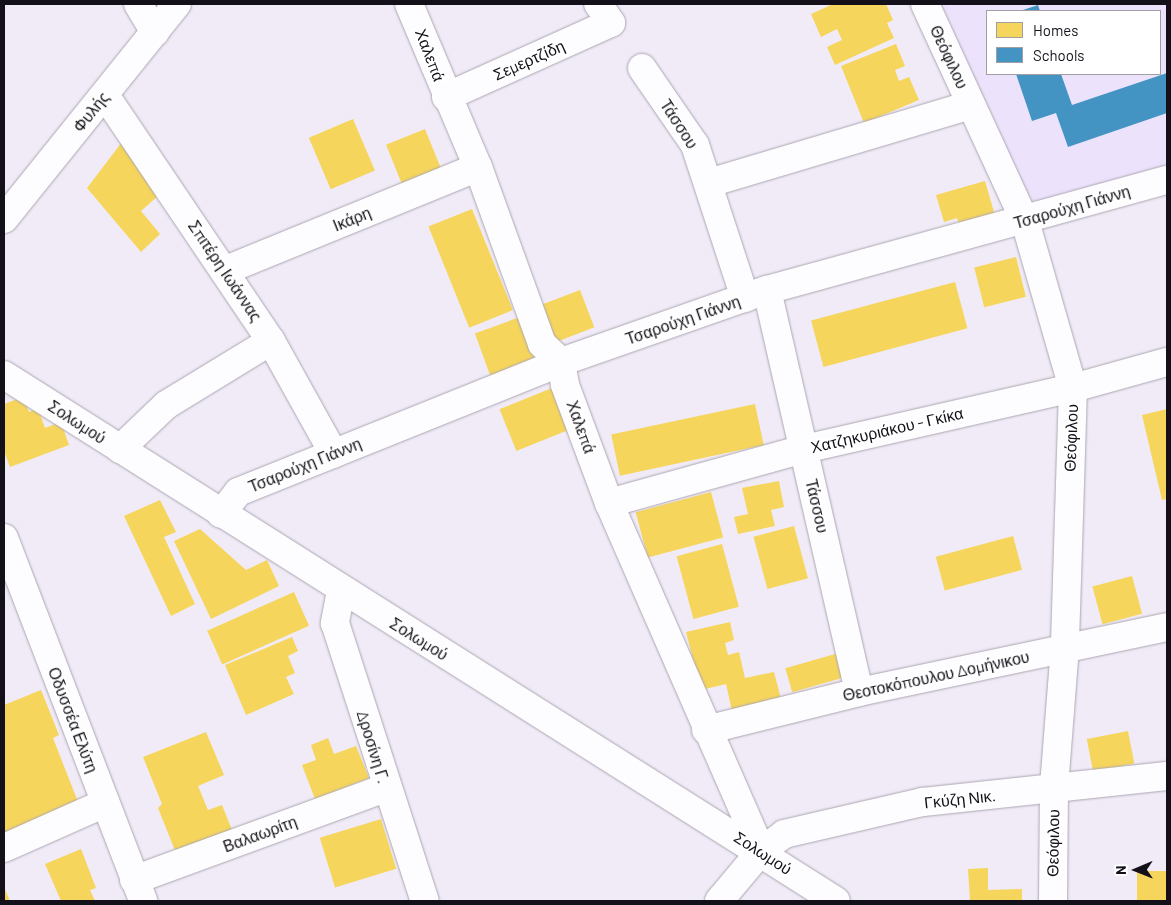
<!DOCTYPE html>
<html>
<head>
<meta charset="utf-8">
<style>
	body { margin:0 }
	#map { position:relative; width:1171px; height:905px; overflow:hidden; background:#f0ebf7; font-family:Barlow,sans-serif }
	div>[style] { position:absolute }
	.built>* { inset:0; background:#ede2fb }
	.homes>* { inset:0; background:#f6d55c; transform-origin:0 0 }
	.schools>* { inset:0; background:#4393c3 }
	.roads { filter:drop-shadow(0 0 1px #aba6b1) drop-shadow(0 0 1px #aba6b1) }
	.street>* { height:28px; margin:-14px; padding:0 14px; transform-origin:14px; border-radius:14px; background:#fdfcfe }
	.secondary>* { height:28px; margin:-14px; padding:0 14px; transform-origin:14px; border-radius:14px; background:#fdfcfe }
	.primary>* { height:28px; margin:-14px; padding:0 14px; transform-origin:14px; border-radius:14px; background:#fdfcfe }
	span { translate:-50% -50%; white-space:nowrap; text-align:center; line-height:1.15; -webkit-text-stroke:5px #fff; paint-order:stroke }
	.street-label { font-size:16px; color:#141019 }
	.frame { position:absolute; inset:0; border:5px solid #141019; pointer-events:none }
	.legend { position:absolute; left:986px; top:10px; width:175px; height:65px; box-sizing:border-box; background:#fff; border:1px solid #a19fa3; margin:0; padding:6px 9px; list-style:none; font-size:15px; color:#141019 }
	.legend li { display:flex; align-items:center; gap:10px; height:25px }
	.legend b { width:25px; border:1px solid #a19fa3 }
	.north { position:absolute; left:1111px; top:845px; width:50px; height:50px; -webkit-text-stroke:4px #fff; paint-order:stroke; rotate:269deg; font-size:14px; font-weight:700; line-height:20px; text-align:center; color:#141019 }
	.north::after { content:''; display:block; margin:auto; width:18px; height:22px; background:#141019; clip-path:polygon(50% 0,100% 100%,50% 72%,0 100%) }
</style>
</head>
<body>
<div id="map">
	<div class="built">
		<div style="clip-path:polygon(evenodd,927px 4px,1167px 4px,1167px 180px,1025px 221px,927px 4px,987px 11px,1160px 11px,1160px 74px,987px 74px,987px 11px)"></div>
	</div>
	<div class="homes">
		<div style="clip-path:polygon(833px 4px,886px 4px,893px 20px,887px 23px,894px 38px,835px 65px,827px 47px,842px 40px,837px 29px,821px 37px,811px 14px)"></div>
		<div style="clip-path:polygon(896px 44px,905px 66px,895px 70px,899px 81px,909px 77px,919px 100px,864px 123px,841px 66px)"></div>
		<div style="left:353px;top:119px;width:56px;height:48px;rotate:67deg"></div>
		<div style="left:425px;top:129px;width:45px;height:42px;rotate:68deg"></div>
		<div style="clip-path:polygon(125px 138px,167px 188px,141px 211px,160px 234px,141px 252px,87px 188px)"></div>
		<div style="clip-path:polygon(985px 181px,996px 219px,961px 229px,957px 218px,944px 222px,936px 195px)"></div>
		<div style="left:472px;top:209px;width:109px;height:47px;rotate:68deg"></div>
		<div style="left:1016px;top:257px;width:41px;height:43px;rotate:76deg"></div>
		<div style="left:955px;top:282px;width:48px;height:149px;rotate:75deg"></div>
		<div style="left:580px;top:290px;width:40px;height:49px;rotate:69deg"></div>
		<div style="left:520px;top:317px;width:49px;height:48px;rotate:70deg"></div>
		<div style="left:557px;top:386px;width:45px;height:62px;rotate:68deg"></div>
		<div style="clip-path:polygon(23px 397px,29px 412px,38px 408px,45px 428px,61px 422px,69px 445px,10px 467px,4px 451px,4px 404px)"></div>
		<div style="left:755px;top:404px;width:42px;height:147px;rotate:78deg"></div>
		<div style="clip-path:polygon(1167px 409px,1167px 499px,1162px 500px,1142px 415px)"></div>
		<div style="clip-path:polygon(779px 481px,784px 507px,771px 510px,775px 526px,738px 534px,734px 517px,748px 514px,742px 488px)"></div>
		<div style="left:711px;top:492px;width:47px;height:78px;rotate:75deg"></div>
		<div style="clip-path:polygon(160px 500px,176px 532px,164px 537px,195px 604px,171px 616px,124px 516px)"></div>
		<div style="left:794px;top:526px;width:54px;height:42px;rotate:75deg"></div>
		<div style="clip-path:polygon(200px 529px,246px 570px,267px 560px,279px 586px,211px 619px,174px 541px)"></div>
		<div style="left:1013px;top:536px;width:35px;height:80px;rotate:75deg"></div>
		<div style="left:722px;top:544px;width:65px;height:47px;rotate:75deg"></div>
		<div style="left:1132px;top:576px;width:39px;height:41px;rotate:75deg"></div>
		<div style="left:294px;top:592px;width:37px;height:95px;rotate:66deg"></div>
		<div style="clip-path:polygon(730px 622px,734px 640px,725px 643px,728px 655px,739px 652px,745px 678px,774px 672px,781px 699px,732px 711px,726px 684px,701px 690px,686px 632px)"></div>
		<div style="clip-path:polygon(292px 637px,298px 651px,288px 656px,295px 673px,286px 677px,294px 694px,246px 715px,225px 665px)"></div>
		<div style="left:842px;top:652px;width:25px;height:59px;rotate:74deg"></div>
		<div style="clip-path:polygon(41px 690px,59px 735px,53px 738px,80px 807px,4px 838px,4px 705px)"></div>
		<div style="left:1128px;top:731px;width:33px;height:42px;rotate:79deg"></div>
		<div style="clip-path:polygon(206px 732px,224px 775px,198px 786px,208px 810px,222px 805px,232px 830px,176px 853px,158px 808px,162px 804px,143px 757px)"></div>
		<div style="clip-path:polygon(328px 738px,334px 754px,356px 746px,369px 778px,315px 799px,302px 765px,316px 760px,311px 745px)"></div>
		<div style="left:381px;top:819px;width:52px;height:64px;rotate:73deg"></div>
		<div style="clip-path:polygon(81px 849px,96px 888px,90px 890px,95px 901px,61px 901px,45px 864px)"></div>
		<div style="clip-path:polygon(988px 868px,988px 890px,1022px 889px,1022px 901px,970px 901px,968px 869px)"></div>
		<div style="left:1167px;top:871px;width:30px;height:30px;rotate:90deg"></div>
		<div style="clip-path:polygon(4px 887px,10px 901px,4px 901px)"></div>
	</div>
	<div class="schools">
		<div style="clip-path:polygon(1038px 5px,1040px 11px,1020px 11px)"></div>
		<div style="clip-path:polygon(1167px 73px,1167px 113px,1068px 147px,1056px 113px,1032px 121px,1016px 74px,1061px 74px,1072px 105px)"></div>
	</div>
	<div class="roads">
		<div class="street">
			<div style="left:138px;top:4px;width:33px;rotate:59deg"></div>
			<div style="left:409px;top:4px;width:177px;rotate:67.1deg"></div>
			<div style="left:478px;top:167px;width:188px;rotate:70.1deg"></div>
			<div style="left:542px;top:344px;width:26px;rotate:43deg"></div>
			<div style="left:561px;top:362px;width:23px;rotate:80deg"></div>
			<div style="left:565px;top:385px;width:126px;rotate:69.6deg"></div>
			<div style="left:609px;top:503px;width:380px;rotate:66.4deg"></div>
			<div style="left:925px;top:4px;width:239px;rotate:65.3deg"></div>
			<div style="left:1025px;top:221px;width:174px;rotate:74deg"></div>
			<div style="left:1073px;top:388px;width:259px;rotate:91.8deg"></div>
			<div style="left:1065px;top:647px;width:141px;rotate:94.5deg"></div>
			<div style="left:1054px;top:788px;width:113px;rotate:90.5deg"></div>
			<div style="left:642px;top:68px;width:93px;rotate:55.5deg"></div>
			<div style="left:695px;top:145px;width:161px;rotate:71.9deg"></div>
			<div style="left:105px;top:95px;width:297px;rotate:56deg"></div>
			<div style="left:271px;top:341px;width:129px;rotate:60.9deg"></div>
			<div style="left:446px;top:97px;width:181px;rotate:-24.2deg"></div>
			<div style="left:611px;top:23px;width:23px;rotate:-124deg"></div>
			<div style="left:709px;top:183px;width:273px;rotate:-16.6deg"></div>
			<div style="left:226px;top:270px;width:272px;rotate:-22.2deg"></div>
			<div style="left:767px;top:290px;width:412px;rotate:77.1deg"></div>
			<div style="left:120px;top:449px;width:64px;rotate:-43.7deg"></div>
			<div style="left:166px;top:405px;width:123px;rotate:-31.4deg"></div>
			<div style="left:609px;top:503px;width:202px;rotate:-15.5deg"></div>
			<div style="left:804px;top:449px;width:276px;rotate:-12.8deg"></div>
			<div style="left:1073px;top:388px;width:98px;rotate:-15.5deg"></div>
			<div style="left:221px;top:514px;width:28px;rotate:-52deg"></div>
			<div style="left:238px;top:492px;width:348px;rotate:-21.9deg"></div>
			<div style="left:561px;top:362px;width:218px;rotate:-19.3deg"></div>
			<div style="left:767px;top:290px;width:415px;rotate:-15.4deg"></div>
			<div style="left:341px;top:591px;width:33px;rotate:101deg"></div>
			<div style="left:335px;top:623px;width:292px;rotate:72.1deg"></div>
			<div style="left:706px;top:730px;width:158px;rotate:-13.9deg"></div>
			<div style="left:859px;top:692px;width:315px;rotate:-11.9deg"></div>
			<div style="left:4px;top:848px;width:111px;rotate:-24deg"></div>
			<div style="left:134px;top:880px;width:268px;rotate:-20.1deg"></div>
			<div style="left:719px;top:901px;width:65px;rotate:-50deg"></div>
			<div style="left:761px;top:851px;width:29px;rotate:-36deg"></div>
			<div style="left:784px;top:834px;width:143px;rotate:-13deg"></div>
			<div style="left:923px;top:802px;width:245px;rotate:-6.1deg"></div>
		</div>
		<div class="secondary">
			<div style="left:4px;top:375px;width:984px;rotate:32.3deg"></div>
			<div style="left:4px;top:538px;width:389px;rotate:69deg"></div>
		</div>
		<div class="primary">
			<div style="left:4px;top:219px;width:276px;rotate:-51.2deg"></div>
		</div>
	</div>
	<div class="street-label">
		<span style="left:430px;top:55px;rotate:69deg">Χαλεπά</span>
		<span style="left:949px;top:57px;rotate:65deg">Θεόφιλου</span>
		<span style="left:529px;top:60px;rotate:-24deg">Σεμερτζίδη</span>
		<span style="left:91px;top:112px;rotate:-51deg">Φυλής</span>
		<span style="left:679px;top:124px;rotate:57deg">Τάσσου</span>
		<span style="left:1072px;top:207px;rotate:-16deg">Τσαρούχη Γιάννη</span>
		<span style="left:352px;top:219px;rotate:-22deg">Ικάρη</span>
		<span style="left:225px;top:271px;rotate:56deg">Σπιτέρη Ιωάννας</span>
		<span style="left:683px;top:320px;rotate:-19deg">Τσαρούχη Γιάννη</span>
		<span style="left:77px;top:422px;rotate:33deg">Σολωμού</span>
		<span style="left:581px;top:427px;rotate:70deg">Χαλεπά</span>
		<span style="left:887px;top:430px;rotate:-13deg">Χατζηκυριάκου - Γκίκα</span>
		<span style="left:1071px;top:438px;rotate:-88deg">Θεόφιλου</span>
		<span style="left:305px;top:465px;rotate:-22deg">Τσαρούχη Γιάννη</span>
		<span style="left:817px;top:506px;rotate:77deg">Τάσσου</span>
		<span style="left:419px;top:639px;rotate:32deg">Σολωμού</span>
		<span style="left:936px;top:676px;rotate:-12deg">Θεοτοκόπουλου Δομήνικου</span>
		<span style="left:73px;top:720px;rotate:69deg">Οδυσσέα Ελύτη</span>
		<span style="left:373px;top:747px;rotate:73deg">Δροσίνη Γ.</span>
		<span style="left:960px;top:799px;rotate:-6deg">Γκύζη Νικ.</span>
		<span style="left:260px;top:834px;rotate:-20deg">Βαλαωρίτη</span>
		<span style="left:1053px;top:843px;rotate:-89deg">Θεόφιλου</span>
		<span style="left:763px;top:853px;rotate:33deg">Σολωμού</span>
	</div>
	<div class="frame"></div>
	<ul class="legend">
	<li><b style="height:14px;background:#f6d55c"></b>Homes</li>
	<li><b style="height:14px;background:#4393c3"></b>Schools</li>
	</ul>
	<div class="north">N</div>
</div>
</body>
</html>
